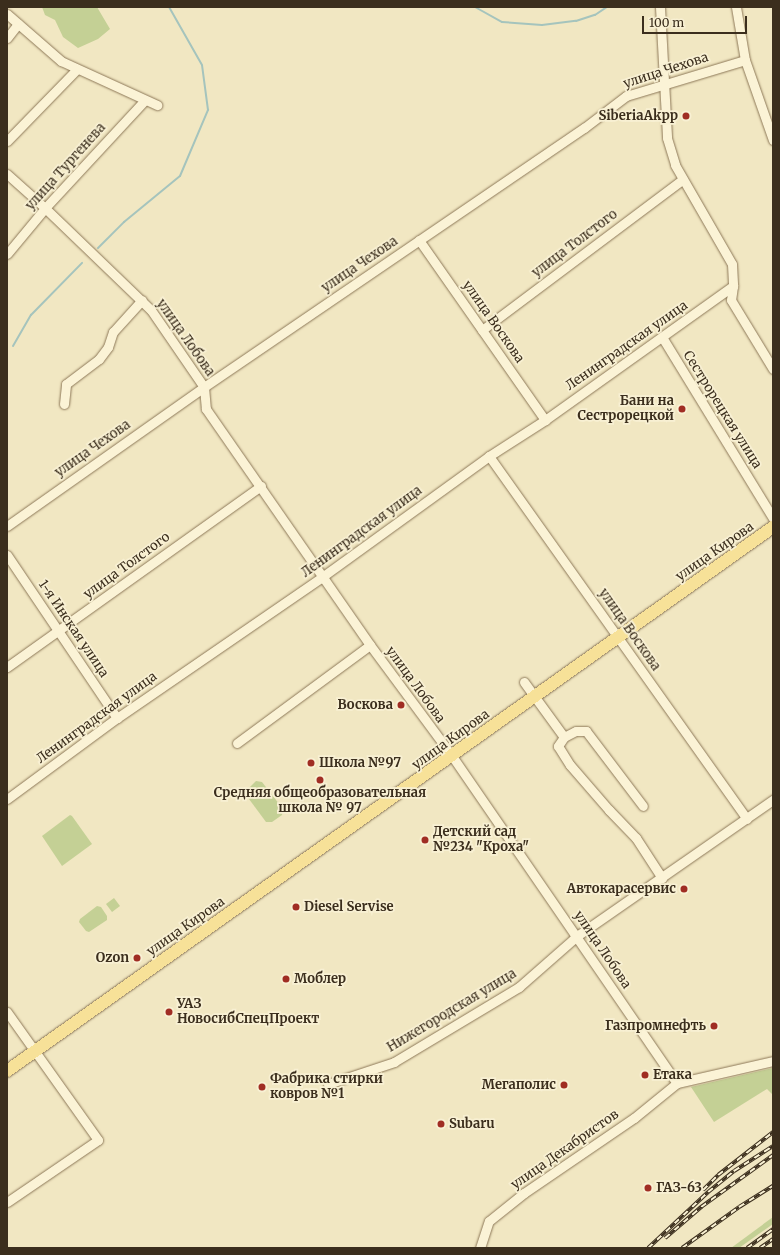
<!DOCTYPE html>
<html>
<head>
<meta charset="utf-8">
<style>
	body { margin:0 }
	#map { position:relative; width:780px; height:1255px; overflow:hidden; background:#f1e7c2; font-family:Merriweather,serif }
	div>[style] { position:absolute }
	.green>* { inset:0; background:#c4d095; transform-origin:0 0 }
	.stream>* { height:2px; margin:-1px; padding:0 1px; transform-origin:1px; border-radius:1px; background:#a5c4bd }
	.roads { filter:drop-shadow(0 0 1px #8d7858) drop-shadow(0 0 1px #8d7858) }
	.minor>* { height:9px; margin:-4.5px; padding:0 4.5px; transform-origin:4.5px; border-radius:4.5px; background:#fbf3d6 }
	.major>* { height:12px; margin:-6px; padding:0 6px; transform-origin:6px; border-radius:6px; background:#f7e198 }
	.rail>* { height:3.5px; margin-top:-1.75px; transform-origin:0; background:repeating-linear-gradient(90deg,#f8f0d3 0 6px,#3b2e1d 0 12px); box-sizing:border-box; border-block:1px solid #3b2e1d }
	.dots>* { width:11px; height:11px; translate:-50% -50%; box-sizing:border-box; border:2px solid #f8f0d3; border-radius:50% }
	span { translate:-50% -50%; white-space:nowrap; text-align:center; line-height:1.15; -webkit-text-stroke:3.5px #f8f0d3; paint-order:stroke }
	.street-label { font-size:13px; color:#3b2e1d }
	.poi-label { font-size:13px; color:#3b2e1d; font-weight:700 }
	.right { translate:-100% -50%; text-align:right }
	.left { translate:0 -50%; text-align:left }
	.frame { position:absolute; inset:0; border:8px solid #3b2e1d; pointer-events:none }
	.scale { position:absolute; left:642px; top:16px; width:105px; height:18px; box-sizing:border-box; border:2px solid #3b2e1d; border-top:0; padding-left:5px; font-size:12px; line-height:14px; white-space:nowrap; color:#3b2e1d; -webkit-text-stroke:3px #f8f0d3; paint-order:stroke }
</style>
</head>
<body>
<div id="map">
	<div class="green">
		<div style="clip-path:polygon(42px 7px,97px 7px,110px 29px,98px 39px,78px 48px,63px 37px,55px 20px,45px 15px)"></div>
		<div style="clip-path:polygon(256px 781px,262px 782px,283px 809px,282px 815px,272px 822px,266px 822px,246px 795px,247px 790px)"></div>
		<div style="clip-path:polygon(70px 815px,72px 816px,92px 844px,62px 866px,42px 836px)"></div>
		<div style="left:114px;top:898px;width:10px;height:10px;rotate:53deg"></div>
		<div style="clip-path:polygon(97px 906px,101px 907px,107px 916px,107px 920px,89px 932px,86px 931px,79px 922px,80px 919px)"></div>
		<div style="clip-path:polygon(773px 1068px,773px 1095px,767px 1089px,714px 1122px,691px 1087px)"></div>
		<div style="clip-path:polygon(773px 1217px,773px 1224px,739px 1248px,731px 1248px)"></div>
	</div>
	<div class="stream">
		<div style="left:475px;top:7px;width:31px;rotate:29deg"></div>
		<div style="left:502px;top:22px;width:40px;rotate:4.3deg"></div>
		<div style="left:542px;top:25px;width:34px;rotate:-7deg"></div>
		<div style="left:576px;top:21px;width:20px;rotate:-18deg"></div>
		<div style="left:595px;top:15px;width:14px;rotate:-34deg"></div>
		<div style="left:98px;top:248px;width:37px;rotate:-45deg"></div>
		<div style="left:124px;top:222px;width:72px;rotate:-39.4deg"></div>
		<div style="left:180px;top:176px;width:72px;rotate:-67deg"></div>
		<div style="left:208px;top:110px;width:45px;rotate:-97.6deg"></div>
		<div style="left:202px;top:65px;width:67px;rotate:-119.6deg"></div>
		<div style="left:13px;top:346px;width:36px;rotate:-60deg"></div>
		<div style="left:31px;top:315px;width:73px;rotate:-45.6deg"></div>
	</div>
	<div class="roads">
		<div class="minor">
			<div style="left:660px;top:7px;width:131px;rotate:86.9deg"></div>
			<div style="left:667px;top:138px;width:28px;rotate:73deg"></div>
			<div style="left:675px;top:165px;width:114px;rotate:60.1deg"></div>
			<div style="left:732px;top:264px;width:22px;rotate:87deg"></div>
			<div style="left:733px;top:286px;width:14px;rotate:98deg"></div>
			<div style="left:731px;top:300px;width:81px;rotate:58.7deg"></div>
			<div style="left:736px;top:7px;width:54px;rotate:80.4deg"></div>
			<div style="left:745px;top:60px;width:85px;rotate:70.7deg"></div>
			<div style="left:7px;top:14px;width:72px;rotate:41deg"></div>
			<div style="left:61px;top:61px;width:106px;rotate:24.6deg"></div>
			<div style="left:7px;top:38px;width:18px;rotate:-52deg"></div>
			<div style="left:7px;top:141px;width:100px;rotate:-45.8deg"></div>
			<div style="left:7px;top:174px;width:51px;rotate:41.8deg"></div>
			<div style="left:45px;top:208px;width:147px;rotate:43.9deg"></div>
			<div style="left:151px;top:310px;width:93px;rotate:55.5deg"></div>
			<div style="left:204px;top:387px;width:22px;rotate:85deg"></div>
			<div style="left:206px;top:409px;width:287px;rotate:55.2deg"></div>
			<div style="left:370px;top:645px;width:138px;rotate:53.5deg"></div>
			<div style="left:452px;top:756px;width:397px;rotate:55.5deg"></div>
			<div style="left:419px;top:240px;width:220px;rotate:55deg"></div>
			<div style="left:7px;top:254px;width:60px;rotate:-50.4deg"></div>
			<div style="left:45px;top:208px;width:147px;rotate:-47.2deg"></div>
			<div style="left:482px;top:330px;width:251px;rotate:-36.9deg"></div>
			<div style="left:662px;top:337px;width:212px;rotate:58.5deg"></div>
			<div style="left:64px;top:404px;width:20px;rotate:-84deg"></div>
			<div style="left:66px;top:384px;width:41px;rotate:-37.1deg"></div>
			<div style="left:99px;top:359px;width:15px;rotate:-53deg"></div>
			<div style="left:108px;top:347px;width:16px;rotate:-72deg"></div>
			<div style="left:113px;top:332px;width:43px;rotate:-47.8deg"></div>
			<div style="left:489px;top:456px;width:445px;rotate:54.6deg"></div>
			<div style="left:7px;top:526px;width:241px;rotate:-35.2deg"></div>
			<div style="left:204px;top:387px;width:460px;rotate:-34.3deg"></div>
			<div style="left:584px;top:128px;width:53px;rotate:-37.3deg"></div>
			<div style="left:626px;top:96px;width:124px;rotate:-16.8deg"></div>
			<div style="left:7px;top:555px;width:197px;rotate:56deg"></div>
			<div style="left:7px;top:667px;width:312px;rotate:-35.5deg"></div>
			<div style="left:524px;top:682px;width:68px;rotate:54deg"></div>
			<div style="left:564px;top:737px;width:11px;rotate:124deg"></div>
			<div style="left:558px;top:746px;width:22px;rotate:58deg"></div>
			<div style="left:570px;top:765px;width:60px;rotate:49.1deg"></div>
			<div style="left:609px;top:810px;width:39px;rotate:46deg"></div>
			<div style="left:636px;top:838px;width:48px;rotate:57deg"></div>
			<div style="left:564px;top:737px;width:13px;rotate:-27deg"></div>
			<div style="left:576px;top:731px;width:10px"></div>
			<div style="left:586px;top:731px;width:94px;rotate:52.8deg"></div>
			<div style="left:237px;top:743px;width:165px;rotate:-36.4deg"></div>
			<div style="left:7px;top:799px;width:137px;rotate:-36.4deg"></div>
			<div style="left:117px;top:718px;width:249px;rotate:-34.5deg"></div>
			<div style="left:322px;top:577px;width:206px;rotate:-35.9deg"></div>
			<div style="left:489px;top:456px;width:67px;rotate:-32.7deg"></div>
			<div style="left:545px;top:420px;width:231px;rotate:-35.5deg"></div>
			<div style="left:7px;top:1012px;width:157px;rotate:54.6deg"></div>
			<div style="left:98px;top:1140px;width:110px;rotate:145.7deg"></div>
			<div style="left:328px;top:1084px;width:70px;rotate:-18.4deg"></div>
			<div style="left:394px;top:1062px;width:146px;rotate:-31deg"></div>
			<div style="left:519px;top:987px;width:77px;rotate:-41.3deg"></div>
			<div style="left:577px;top:936px;width:239px;rotate:-34.8deg"></div>
			<div style="left:480px;top:1248px;width:28px;rotate:-72deg"></div>
			<div style="left:489px;top:1221px;width:45px;rotate:-38.7deg"></div>
			<div style="left:524px;top:1193px;width:133px;rotate:-34.3deg"></div>
			<div style="left:634px;top:1118px;width:55px;rotate:-39.1deg"></div>
			<div style="left:677px;top:1083px;width:98px;rotate:-12.9deg"></div>
		</div>
		<div class="major">
			<div style="left:7px;top:1071px;width:940px;rotate:-35.38deg"></div>
		</div>
	</div>
	<div class="rail">
		<div style="left:703px;top:1190px;width:21px;rotate:-45deg"></div>
		<div style="left:718px;top:1175px;width:70px;rotate:-38deg"></div>
		<div style="left:665px;top:1238px;width:48px;rotate:-40.7deg"></div>
		<div style="left:701px;top:1207px;width:89px;rotate:-35.8deg"></div>
		<div style="left:648px;top:1248px;width:82px;rotate:-43deg"></div>
		<div style="left:708px;top:1192px;width:33px;rotate:-39deg"></div>
		<div style="left:734px;top:1171px;width:46px;rotate:-32.7deg"></div>
		<div style="left:682px;top:1248px;width:70px;rotate:-35.7deg"></div>
		<div style="left:739px;top:1207px;width:40px;rotate:-32deg"></div>
		<div style="left:747px;top:1248px;width:32px;rotate:-36deg"></div>
		<div style="left:760px;top:1248px;width:16px;rotate:-35deg"></div>
	</div>
	<div class="dots">
		<div style="left:686px;top:116px;background:#a02d23"></div>
		<div style="left:682px;top:409px;background:#a02d23"></div>
		<div style="left:401px;top:705px;background:#a02d23"></div>
		<div style="left:311px;top:763px;background:#a02d23"></div>
		<div style="left:320px;top:780px;background:#a02d23"></div>
		<div style="left:425px;top:840px;background:#a02d23"></div>
		<div style="left:684px;top:889px;background:#a02d23"></div>
		<div style="left:296px;top:907px;background:#a02d23"></div>
		<div style="left:137px;top:958px;background:#a02d23"></div>
		<div style="left:286px;top:979px;background:#a02d23"></div>
		<div style="left:169px;top:1012px;background:#a02d23"></div>
		<div style="left:714px;top:1026px;background:#a02d23"></div>
		<div style="left:645px;top:1075px;background:#a02d23"></div>
		<div style="left:564px;top:1085px;background:#a02d23"></div>
		<div style="left:262px;top:1087px;background:#a02d23"></div>
		<div style="left:441px;top:1124px;background:#a02d23"></div>
		<div style="left:648px;top:1188px;background:#a02d23"></div>
	</div>
	<div class="street-label">
		<span style="left:666px;top:71px;rotate:-18deg">улица Чехова</span>
		<span style="left:66px;top:167px;rotate:-48deg">улица Тургенева</span>
		<span style="left:575px;top:244px;rotate:-37deg">улица Толстого</span>
		<span style="left:360px;top:265px;rotate:-34deg">улица Чехова</span>
		<span style="left:493px;top:322px;rotate:55deg">улица Воскова</span>
		<span style="left:185px;top:338px;rotate:55deg">улица Лобова</span>
		<span style="left:627px;top:346px;rotate:-35deg">Ленинградская улица</span>
		<span style="left:722px;top:410px;rotate:58deg">Сестрорецкая улица</span>
		<span style="left:93px;top:449px;rotate:-35deg">улица Чехова</span>
		<span style="left:362px;top:532px;rotate:-36deg">Ленинградская улица</span>
		<span style="left:715px;top:552px;rotate:-35deg">улица Кирова</span>
		<span style="left:127px;top:566px;rotate:-36deg">улица Толстого</span>
		<span style="left:73px;top:629px;rotate:56deg">1-я Инская улица</span>
		<span style="left:629px;top:630px;rotate:55deg">улица Воскова</span>
		<span style="left:415px;top:685px;rotate:54deg">улица Лобова</span>
		<span style="left:97px;top:718px;rotate:-36deg">Ленинградская улица</span>
		<span style="left:451px;top:740px;rotate:-36deg">улица Кирова</span>
		<span style="left:186px;top:927px;rotate:-35deg">улица Кирова</span>
		<span style="left:602px;top:950px;rotate:56deg">улица Лобова</span>
		<span style="left:452px;top:1011px;rotate:-31deg">Нижегородская улица</span>
		<span style="left:565px;top:1150px;rotate:-35deg">улица Декабристов</span>
	</div>
	<div class="poi-label">
		<span class="right" style="left:678px;top:116px">SiberiaAkpp</span>
		<span class="right" style="left:674px;top:409px">Бани на<br>Сестрорецкой</span>
		<span class="right" style="left:393px;top:705px">Воскова</span>
		<span class="left" style="left:319px;top:763px">Школа №97</span>
		<span style="left:320px;top:801px">Средняя общеобразовательная<br>школа № 97</span>
		<span class="left" style="left:433px;top:840px">Детский сад<br>№234 "Кроха"</span>
		<span class="right" style="left:676px;top:889px">Автокарасервис</span>
		<span class="left" style="left:304px;top:907px">Diesel Servise</span>
		<span class="right" style="left:129px;top:958px">Ozon</span>
		<span class="left" style="left:294px;top:979px">Моблер</span>
		<span class="left" style="left:177px;top:1012px">УАЗ<br>НовосибСпецПроект</span>
		<span class="right" style="left:706px;top:1026px">Газпромнефть</span>
		<span class="left" style="left:653px;top:1075px">Етака</span>
		<span class="left" style="left:270px;top:1087px">Фабрика стирки<br>ковров №1</span>
		<span class="right" style="left:556px;top:1085px">Мегаполис</span>
		<span class="left" style="left:449px;top:1124px">Subaru</span>
		<span class="left" style="left:656px;top:1188px">ГАЗ-63</span>
	</div>
	<div class="frame"></div>
	<div class="scale">100 m</div>
</div>
</body>
</html>
